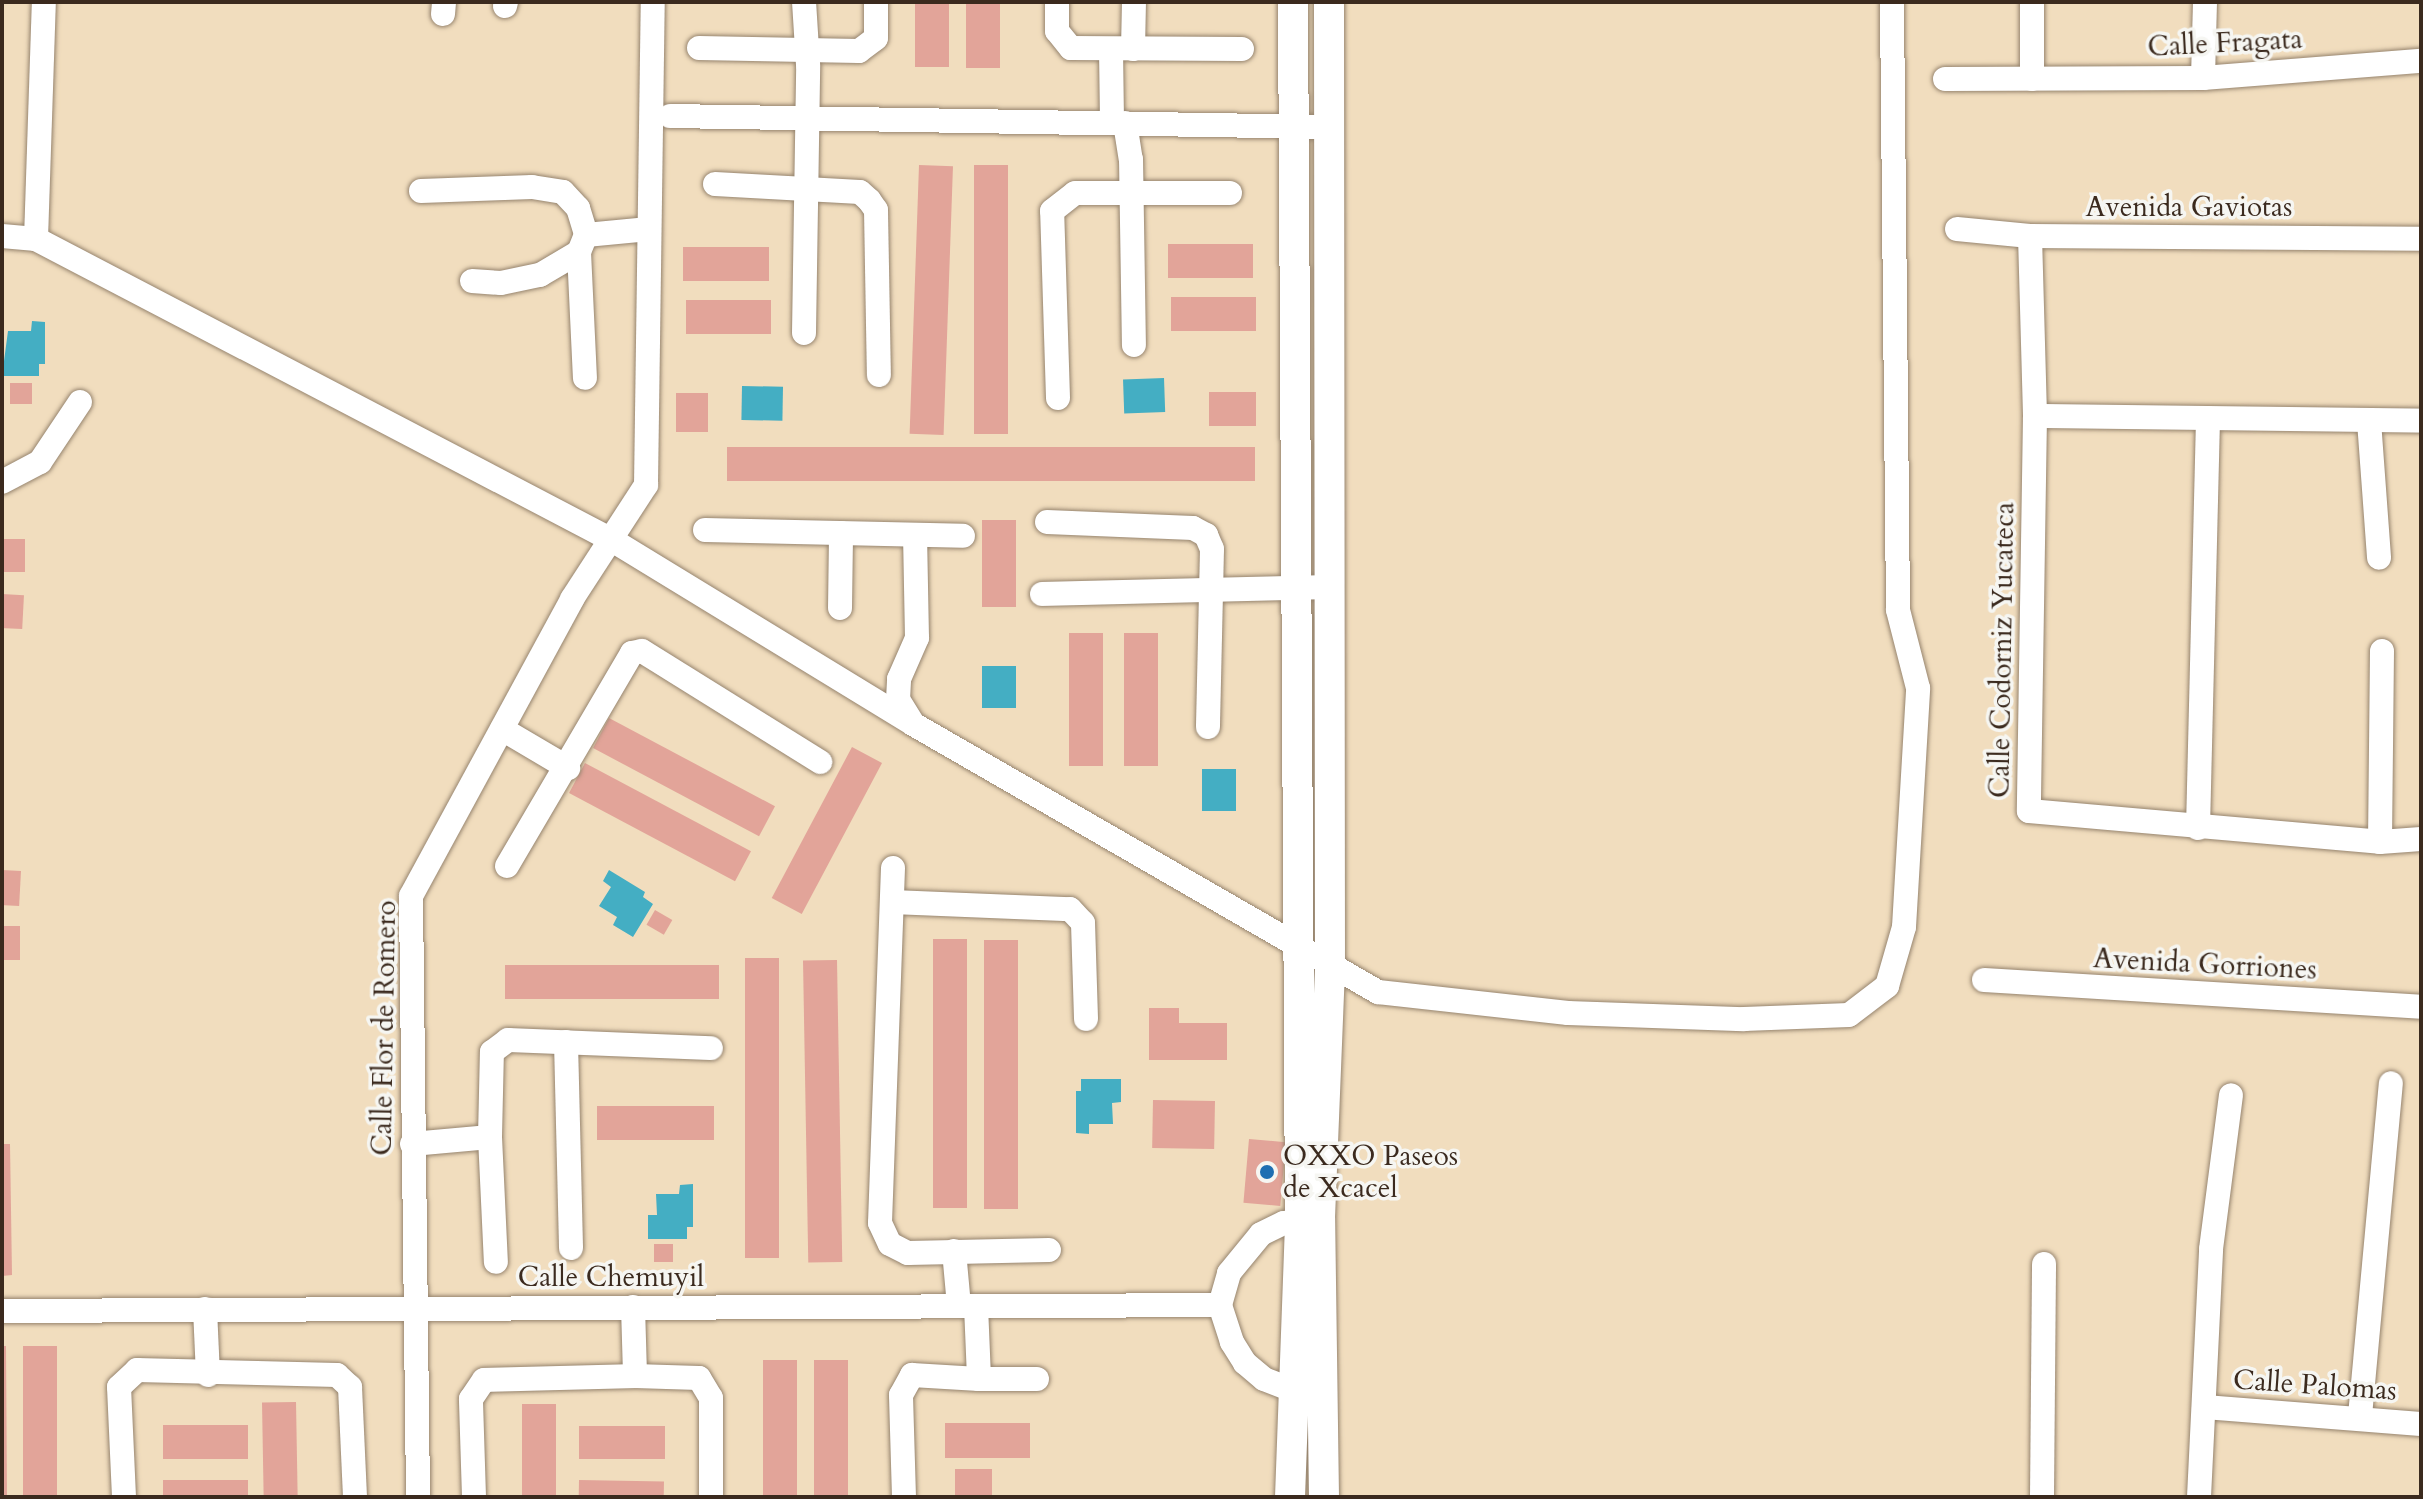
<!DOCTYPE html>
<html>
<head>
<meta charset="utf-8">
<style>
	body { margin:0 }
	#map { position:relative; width:2423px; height:1499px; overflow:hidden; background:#f1ddbe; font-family:Cardo,serif }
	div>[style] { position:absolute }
	.water>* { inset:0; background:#44aec3; transform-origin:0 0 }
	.building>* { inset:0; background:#e2a499; transform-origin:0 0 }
	.roads { filter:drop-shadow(0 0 2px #96846e) drop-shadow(0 0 2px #96846e) }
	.minor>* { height:24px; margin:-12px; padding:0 12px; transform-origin:12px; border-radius:12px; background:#fff }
	.major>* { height:30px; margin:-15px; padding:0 15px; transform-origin:15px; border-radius:15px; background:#fff }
	.dots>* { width:22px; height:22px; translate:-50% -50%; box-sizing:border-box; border:4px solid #f6f6f2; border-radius:50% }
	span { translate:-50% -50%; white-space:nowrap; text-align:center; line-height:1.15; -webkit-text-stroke:7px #f6f6f2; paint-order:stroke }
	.street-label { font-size:28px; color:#3b2a1e }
	.poi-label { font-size:28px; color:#3b2a1e }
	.left { translate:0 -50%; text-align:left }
	.frame { position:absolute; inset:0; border:4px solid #3b2a1e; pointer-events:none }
</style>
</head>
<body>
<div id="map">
	<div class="water">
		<div style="clip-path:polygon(32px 321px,45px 322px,45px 364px,39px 364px,39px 376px,2px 376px,8px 331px,31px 331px)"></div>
		<div style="left:1164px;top:378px;width:34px;height:41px;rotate:88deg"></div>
		<div style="left:742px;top:386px;width:41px;height:34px;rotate:1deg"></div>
		<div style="left:982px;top:666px;width:34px;height:42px"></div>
		<div style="left:1202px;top:769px;width:34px;height:42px"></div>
		<div style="clip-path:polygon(609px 870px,645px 892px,643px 897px,653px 904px,633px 937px,613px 925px,617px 917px,599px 906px,611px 887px,603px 881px)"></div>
		<div style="clip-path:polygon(1081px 1079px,1121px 1079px,1121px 1102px,1112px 1103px,1113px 1124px,1089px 1124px,1089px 1134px,1076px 1133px,1076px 1091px,1081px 1091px)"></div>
		<div style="clip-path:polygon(693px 1184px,693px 1227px,687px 1227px,687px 1239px,648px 1239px,648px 1215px,657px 1215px,656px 1194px,679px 1194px,680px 1185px)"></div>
	</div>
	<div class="building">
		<div style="left:915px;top:2px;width:34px;height:65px"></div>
		<div style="left:966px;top:2px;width:34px;height:66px"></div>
		<div style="left:919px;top:165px;width:34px;height:269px;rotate:2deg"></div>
		<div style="left:974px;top:165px;width:34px;height:269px"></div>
		<div style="left:1168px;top:244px;width:85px;height:34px"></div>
		<div style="left:683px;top:247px;width:86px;height:34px"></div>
		<div style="left:1171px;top:297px;width:85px;height:34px"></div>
		<div style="left:686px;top:300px;width:85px;height:34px"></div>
		<div style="left:10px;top:383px;width:22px;height:21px"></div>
		<div style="left:1209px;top:392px;width:47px;height:34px"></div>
		<div style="left:676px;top:393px;width:32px;height:39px"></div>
		<div style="left:727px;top:447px;width:528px;height:34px"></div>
		<div style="left:982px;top:520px;width:34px;height:87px"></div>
		<div style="left:2px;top:539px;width:23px;height:33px"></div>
		<div style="left:2px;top:594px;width:22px;height:34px;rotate:3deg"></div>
		<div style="left:1069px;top:633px;width:34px;height:133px"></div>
		<div style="left:1124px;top:633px;width:34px;height:133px"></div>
		<div style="left:609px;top:718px;width:188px;height:34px;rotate:28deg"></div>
		<div style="left:852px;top:747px;width:34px;height:171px;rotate:28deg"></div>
		<div style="left:585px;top:763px;width:188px;height:34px;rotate:28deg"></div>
		<div style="left:2px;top:870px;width:19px;height:35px;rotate:3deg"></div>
		<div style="left:655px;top:910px;width:20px;height:17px;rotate:30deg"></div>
		<div style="left:2px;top:926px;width:18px;height:34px"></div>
		<div style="left:967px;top:939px;width:269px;height:34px;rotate:90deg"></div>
		<div style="left:984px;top:940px;width:34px;height:269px"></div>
		<div style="left:745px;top:958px;width:34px;height:300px"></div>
		<div style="left:837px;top:960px;width:302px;height:34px;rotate:89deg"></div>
		<div style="left:505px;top:965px;width:214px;height:34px"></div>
		<div style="clip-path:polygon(1149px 1008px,1179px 1008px,1179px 1023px,1227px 1023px,1227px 1060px,1149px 1060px)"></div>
		<div style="left:1153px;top:1100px;width:62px;height:48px;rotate:1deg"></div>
		<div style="left:597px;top:1106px;width:117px;height:34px"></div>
		<div style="left:1249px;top:1139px;width:37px;height:64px;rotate:5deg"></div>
		<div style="clip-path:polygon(2px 1144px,10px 1144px,12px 1275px,2px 1276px)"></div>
		<div style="left:673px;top:1244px;width:18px;height:19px;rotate:90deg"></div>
		<div style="clip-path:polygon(2px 1346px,6px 1346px,7px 1497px,2px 1497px)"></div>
		<div style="left:23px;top:1346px;width:34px;height:151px"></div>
		<div style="left:763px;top:1360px;width:34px;height:137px"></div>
		<div style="left:814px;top:1360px;width:34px;height:137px"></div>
		<div style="left:296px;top:1402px;width:95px;height:34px;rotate:89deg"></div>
		<div style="left:522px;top:1404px;width:34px;height:93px"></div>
		<div style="left:1030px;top:1423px;width:35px;height:85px;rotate:90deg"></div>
		<div style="left:163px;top:1425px;width:85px;height:34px"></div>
		<div style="left:579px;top:1426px;width:86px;height:33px"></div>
		<div style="left:955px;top:1469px;width:37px;height:28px"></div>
		<div style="left:163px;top:1480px;width:85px;height:17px"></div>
		<div style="left:579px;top:1480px;width:85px;height:17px;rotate:1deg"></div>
	</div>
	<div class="roads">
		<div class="minor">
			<div style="left:1057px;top:2px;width:29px;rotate:90deg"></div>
			<div style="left:1057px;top:31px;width:22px;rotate:51deg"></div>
			<div style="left:1071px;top:48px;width:171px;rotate:0.3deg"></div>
			<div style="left:2032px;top:2px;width:77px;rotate:90deg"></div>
			<div style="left:505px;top:6px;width:4px;rotate:-76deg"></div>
			<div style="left:443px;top:14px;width:12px;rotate:-85deg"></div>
			<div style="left:699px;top:48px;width:160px;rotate:1.1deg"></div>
			<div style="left:859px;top:51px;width:21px;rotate:-37deg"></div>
			<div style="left:876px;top:38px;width:36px;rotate:-90deg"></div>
			<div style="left:1111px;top:49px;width:74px;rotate:89.2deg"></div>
			<div style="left:1133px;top:49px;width:47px;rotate:-88.8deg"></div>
			<div style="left:2203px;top:78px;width:76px;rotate:-88.5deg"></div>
			<div style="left:1945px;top:79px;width:258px;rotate:-0.2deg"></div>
			<div style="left:2203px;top:78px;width:219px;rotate:-4.5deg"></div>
			<div style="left:670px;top:116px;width:657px;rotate:0.96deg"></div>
			<div style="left:1125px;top:123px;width:36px;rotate:81deg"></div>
			<div style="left:1131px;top:159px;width:186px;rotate:89.1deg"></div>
			<div style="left:715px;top:184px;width:145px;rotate:3.2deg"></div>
			<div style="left:860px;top:192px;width:12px;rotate:42deg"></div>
			<div style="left:869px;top:200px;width:12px;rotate:55deg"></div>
			<div style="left:876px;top:210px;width:165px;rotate:89deg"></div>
			<div style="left:421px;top:191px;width:111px;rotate:-2.1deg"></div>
			<div style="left:532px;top:187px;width:31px;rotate:9deg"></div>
			<div style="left:563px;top:192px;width:22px;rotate:47deg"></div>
			<div style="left:578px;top:208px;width:28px;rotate:73deg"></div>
			<div style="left:586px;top:235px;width:63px;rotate:-5.4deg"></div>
			<div style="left:1957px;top:229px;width:73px;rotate:5.5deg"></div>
			<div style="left:2030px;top:236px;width:391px;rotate:0.4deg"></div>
			<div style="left:2px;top:236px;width:34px;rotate:5deg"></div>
			<div style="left:36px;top:239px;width:650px;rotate:27.59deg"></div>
			<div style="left:612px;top:540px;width:353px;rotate:31.4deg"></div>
			<div style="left:913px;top:724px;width:537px;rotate:29.96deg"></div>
			<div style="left:1378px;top:992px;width:191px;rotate:6.3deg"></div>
			<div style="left:1568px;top:1013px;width:176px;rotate:2deg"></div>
			<div style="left:1744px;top:1019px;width:105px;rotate:-2.2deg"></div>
			<div style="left:1849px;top:1015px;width:48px;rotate:-37.3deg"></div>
			<div style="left:1887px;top:986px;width:61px;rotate:-73.9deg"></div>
			<div style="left:1904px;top:927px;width:239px;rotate:-86.6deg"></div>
			<div style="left:1918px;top:688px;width:81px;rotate:-104.4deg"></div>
			<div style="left:1898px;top:610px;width:608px;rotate:-90.57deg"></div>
			<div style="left:2030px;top:236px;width:180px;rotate:88.4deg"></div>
			<div style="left:2035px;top:416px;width:395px;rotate:90.9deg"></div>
			<div style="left:2029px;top:811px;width:352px;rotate:5deg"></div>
			<div style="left:2380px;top:842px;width:41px;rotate:-4.2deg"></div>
			<div style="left:36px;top:239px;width:237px;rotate:-88.1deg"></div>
			<div style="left:579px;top:252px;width:126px;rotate:87.3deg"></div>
			<div style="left:472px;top:281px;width:29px;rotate:4deg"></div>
			<div style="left:501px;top:283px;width:40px;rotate:-12deg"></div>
			<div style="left:540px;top:275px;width:45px;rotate:-30.5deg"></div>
			<div style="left:579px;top:252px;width:18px;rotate:-68deg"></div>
			<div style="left:804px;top:333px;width:268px;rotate:-89.1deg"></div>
			<div style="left:808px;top:65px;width:63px;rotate:-93.6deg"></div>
			<div style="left:1058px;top:398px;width:187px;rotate:-91.8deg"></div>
			<div style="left:1052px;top:211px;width:29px;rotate:-38deg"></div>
			<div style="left:1075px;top:193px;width:155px"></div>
			<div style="left:2035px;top:416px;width:386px;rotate:0.7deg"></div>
			<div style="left:2369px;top:421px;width:137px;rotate:85.8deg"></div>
			<div style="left:2px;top:482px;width:43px;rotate:-27.8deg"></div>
			<div style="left:40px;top:462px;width:72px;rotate:-56.3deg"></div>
			<div style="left:1047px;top:522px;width:146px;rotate:2.4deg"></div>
			<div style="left:1193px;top:528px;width:15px;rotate:28deg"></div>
			<div style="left:1206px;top:535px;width:15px;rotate:67deg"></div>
			<div style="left:1212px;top:549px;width:178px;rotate:91.3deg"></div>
			<div style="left:705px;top:530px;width:258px;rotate:1.3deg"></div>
			<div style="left:1042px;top:594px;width:286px;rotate:-1.4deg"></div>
			<div style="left:840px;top:608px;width:75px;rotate:-89.2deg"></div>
			<div style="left:912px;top:722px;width:26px;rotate:-122deg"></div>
			<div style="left:898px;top:700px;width:21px;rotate:-87deg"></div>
			<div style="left:899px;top:679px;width:45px;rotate:-66.3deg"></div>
			<div style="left:917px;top:638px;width:103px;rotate:-91.1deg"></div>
			<div style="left:502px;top:729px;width:77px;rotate:30.6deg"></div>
			<div style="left:2198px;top:828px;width:410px;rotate:-88.6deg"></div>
			<div style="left:2380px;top:842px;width:191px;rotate:-89.4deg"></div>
			<div style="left:507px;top:866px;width:247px;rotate:-59.6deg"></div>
			<div style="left:632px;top:653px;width:10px;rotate:-11deg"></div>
			<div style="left:642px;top:651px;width:210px;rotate:31.9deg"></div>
			<div style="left:893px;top:868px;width:355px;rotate:92.1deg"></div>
			<div style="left:880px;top:1223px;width:23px;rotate:65deg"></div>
			<div style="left:890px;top:1244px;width:20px;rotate:27deg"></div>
			<div style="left:908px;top:1253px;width:141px;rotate:-1.2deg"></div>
			<div style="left:892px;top:902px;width:178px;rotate:2.3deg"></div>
			<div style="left:1070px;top:909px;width:19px;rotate:47deg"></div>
			<div style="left:1083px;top:923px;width:96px;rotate:88.2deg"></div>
			<div style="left:1984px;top:980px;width:438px;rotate:3.5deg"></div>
			<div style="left:566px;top:1042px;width:206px;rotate:88.6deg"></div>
			<div style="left:490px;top:1137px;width:125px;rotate:87.3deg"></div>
			<div style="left:412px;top:1144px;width:78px;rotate:-5.1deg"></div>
			<div style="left:490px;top:1137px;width:85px;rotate:-88.7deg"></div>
			<div style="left:492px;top:1052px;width:20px;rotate:-37deg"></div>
			<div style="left:508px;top:1040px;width:203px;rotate:2.3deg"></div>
			<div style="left:954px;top:1251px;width:55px;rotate:84.8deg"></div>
			<div style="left:976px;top:1306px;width:73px;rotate:87.6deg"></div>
			<div style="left:979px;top:1379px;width:58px"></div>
			<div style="left:633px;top:1307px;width:69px;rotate:88.3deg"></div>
			<div style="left:635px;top:1376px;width:64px;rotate:1.8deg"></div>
			<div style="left:699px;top:1378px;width:23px;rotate:59deg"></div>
			<div style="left:711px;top:1398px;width:99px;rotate:90deg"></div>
			<div style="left:205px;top:1309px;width:66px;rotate:87.4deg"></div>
			<div style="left:2px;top:1311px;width:1218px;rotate:-0.28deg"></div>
			<div style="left:1308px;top:1396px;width:47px;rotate:-158.9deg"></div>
			<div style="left:1264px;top:1379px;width:25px;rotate:-140deg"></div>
			<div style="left:1245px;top:1363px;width:25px;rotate:-122deg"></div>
			<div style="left:1232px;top:1342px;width:39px;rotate:-108deg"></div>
			<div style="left:1220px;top:1305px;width:33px;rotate:-74deg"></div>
			<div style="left:1229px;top:1273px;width:50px;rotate:-50.6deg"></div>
			<div style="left:1261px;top:1234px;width:25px;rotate:-26deg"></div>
			<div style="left:1284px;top:1223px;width:33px;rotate:-9deg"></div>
			<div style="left:2204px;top:1407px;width:218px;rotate:4.5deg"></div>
			<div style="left:2360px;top:1416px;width:334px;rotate:-84.7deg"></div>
			<div style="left:124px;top:1497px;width:110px;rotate:-92.6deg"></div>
			<div style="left:119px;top:1387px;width:25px;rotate:-43deg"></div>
			<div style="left:137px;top:1370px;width:200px;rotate:1.4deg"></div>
			<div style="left:337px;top:1375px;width:18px;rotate:43deg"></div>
			<div style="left:350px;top:1387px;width:110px;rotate:87.4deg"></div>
			<div style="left:418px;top:1497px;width:601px;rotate:-90.67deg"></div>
			<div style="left:411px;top:896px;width:338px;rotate:-61.5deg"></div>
			<div style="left:572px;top:599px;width:136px;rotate:-57deg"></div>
			<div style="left:646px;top:485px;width:483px;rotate:-89.2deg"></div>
			<div style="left:474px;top:1497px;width:98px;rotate:-91.8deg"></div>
			<div style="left:471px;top:1399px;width:23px;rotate:-56deg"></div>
			<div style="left:484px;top:1380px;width:151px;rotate:-1.5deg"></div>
			<div style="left:904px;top:1497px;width:102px;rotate:-91.7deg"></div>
			<div style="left:901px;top:1395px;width:23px;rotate:-61deg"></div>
			<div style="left:912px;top:1375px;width:67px;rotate:3.4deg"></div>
			<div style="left:2042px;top:1497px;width:233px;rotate:-89.5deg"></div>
			<div style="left:2199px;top:1497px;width:248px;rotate:-87.2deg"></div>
			<div style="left:2211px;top:1249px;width:155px;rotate:-82.6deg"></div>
		</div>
		<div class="major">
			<div style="left:1290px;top:1497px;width:277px;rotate:-87.9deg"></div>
			<div style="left:1300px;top:1220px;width:1218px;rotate:-90.33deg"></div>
			<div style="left:1324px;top:1497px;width:279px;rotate:-90.8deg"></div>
			<div style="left:1320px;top:1218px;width:252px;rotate:-87.7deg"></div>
			<div style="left:1330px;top:966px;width:964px;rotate:-90.06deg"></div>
		</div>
	</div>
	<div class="dots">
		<div style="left:1267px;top:1172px;background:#1f6fb2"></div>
	</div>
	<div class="street-label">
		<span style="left:2225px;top:43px;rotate:-3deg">Calle Fragata</span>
		<span style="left:2189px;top:207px">Avenida Gaviotas</span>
		<span style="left:2002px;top:650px;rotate:-89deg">Calle Codorniz Yucateca</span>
		<span style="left:2205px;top:964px;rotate:3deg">Avenida Gorriones</span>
		<span style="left:384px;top:1028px;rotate:-89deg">Calle Flor de Romero</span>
		<span style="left:611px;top:1277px">Calle Chemuyil</span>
		<span style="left:2315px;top:1385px;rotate:4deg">Calle Palomas</span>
	</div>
	<div class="poi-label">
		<span class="left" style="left:1283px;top:1172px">OXXO Paseos<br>de Xcacel</span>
	</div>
	<div class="frame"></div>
</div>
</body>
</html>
